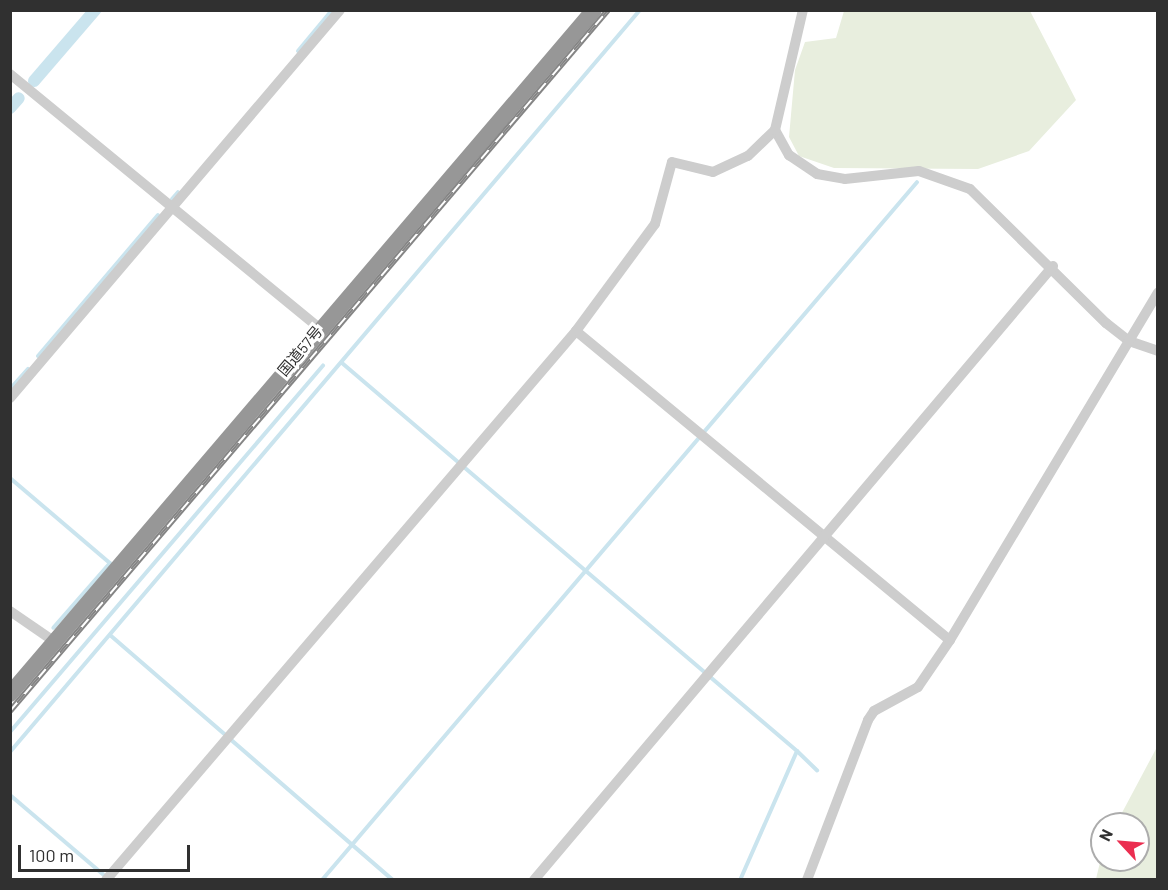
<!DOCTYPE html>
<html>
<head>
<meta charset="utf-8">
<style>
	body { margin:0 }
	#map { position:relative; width:1168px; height:890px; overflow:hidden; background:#fff; font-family:Barlow,"Noto Sans JP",sans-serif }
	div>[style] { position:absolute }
	.green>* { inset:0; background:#e8eede }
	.stream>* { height:4px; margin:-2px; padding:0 2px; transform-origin:2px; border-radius:2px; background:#cae4ee }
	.canal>* { height:12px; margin:-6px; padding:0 6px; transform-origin:6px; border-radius:6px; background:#cae4ee }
	.minor>* { height:10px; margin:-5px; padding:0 5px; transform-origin:5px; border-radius:5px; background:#cdcdcd }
	.highway>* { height:16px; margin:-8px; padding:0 8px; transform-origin:8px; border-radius:8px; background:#979797 }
	.rail>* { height:6px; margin-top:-3px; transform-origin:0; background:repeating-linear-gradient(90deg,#fff 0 11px,#858585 0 22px); box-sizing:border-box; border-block:2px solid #858585 }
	span { translate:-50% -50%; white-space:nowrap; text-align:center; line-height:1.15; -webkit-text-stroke:6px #fff; paint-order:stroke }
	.street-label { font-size:15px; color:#303030 }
	.frame { position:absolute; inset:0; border:12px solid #303030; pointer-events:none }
	.north { position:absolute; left:1090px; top:812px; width:60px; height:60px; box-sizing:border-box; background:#fff; border:2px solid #acacac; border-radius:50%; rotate:296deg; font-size:16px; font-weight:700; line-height:24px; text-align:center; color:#303030 }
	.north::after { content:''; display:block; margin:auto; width:21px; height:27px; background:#eb2e50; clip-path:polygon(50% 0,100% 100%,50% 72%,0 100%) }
	.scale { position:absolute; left:18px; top:845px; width:172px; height:27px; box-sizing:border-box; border:3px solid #303030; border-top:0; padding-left:8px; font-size:18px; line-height:21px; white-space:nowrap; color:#303030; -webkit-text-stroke:4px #fff; paint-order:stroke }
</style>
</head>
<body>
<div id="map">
	<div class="green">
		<div style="clip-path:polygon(844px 11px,1030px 11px,1076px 100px,1029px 151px,978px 169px,834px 168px,799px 156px,789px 137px,795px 70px,805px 42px,836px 38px)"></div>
		<div style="clip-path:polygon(1157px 747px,1157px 879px,1096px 879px,1102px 854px,1102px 860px,1138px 860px,1138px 824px,1116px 824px)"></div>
	</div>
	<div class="stream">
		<div style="left:298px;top:51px;width:53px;rotate:-50.3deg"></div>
		<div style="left:172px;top:199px;width:9px;rotate:-49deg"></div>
		<div style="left:38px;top:356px;width:185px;rotate:-49.6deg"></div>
		<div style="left:342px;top:363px;width:598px;rotate:40.46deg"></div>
		<div style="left:797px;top:751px;width:141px;rotate:113.8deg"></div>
		<div style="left:10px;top:389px;width:27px;rotate:-48deg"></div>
		<div style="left:10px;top:478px;width:131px;rotate:40.4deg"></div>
		<div style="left:110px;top:563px;width:86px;rotate:131.2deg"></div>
		<div style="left:110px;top:635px;width:374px;rotate:40.9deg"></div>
		<div style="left:10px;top:732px;width:482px;rotate:-49.5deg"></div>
		<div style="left:797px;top:751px;width:28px;rotate:44deg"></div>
		<div style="left:10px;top:752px;width:973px;rotate:-49.67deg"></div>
		<div style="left:10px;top:795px;width:126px;rotate:40.5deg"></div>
		<div style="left:322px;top:880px;width:917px;rotate:-49.55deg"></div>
	</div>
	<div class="canal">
		<div style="left:34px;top:81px;width:94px;rotate:-49.3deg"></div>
		<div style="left:10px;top:108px;width:13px;rotate:-48deg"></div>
	</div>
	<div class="minor">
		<div style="left:10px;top:74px;width:400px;rotate:39.4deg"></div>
		<div style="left:775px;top:130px;width:29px;rotate:61deg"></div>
		<div style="left:789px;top:155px;width:34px;rotate:34deg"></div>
		<div style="left:817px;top:174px;width:28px;rotate:10deg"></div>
		<div style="left:845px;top:179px;width:74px;rotate:-6.2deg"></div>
		<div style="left:919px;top:171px;width:54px;rotate:19.4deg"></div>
		<div style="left:970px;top:189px;width:191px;rotate:44.6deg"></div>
		<div style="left:1106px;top:323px;width:29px;rotate:38deg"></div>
		<div style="left:1129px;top:341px;width:31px;rotate:19deg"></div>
		<div style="left:576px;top:331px;width:485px;rotate:39.6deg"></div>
		<div style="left:10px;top:398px;width:509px;rotate:-49.62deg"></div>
		<div style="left:10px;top:611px;width:55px;rotate:34.6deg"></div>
		<div style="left:106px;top:880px;width:723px;rotate:-49.43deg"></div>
		<div style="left:576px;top:331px;width:133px;rotate:-53.6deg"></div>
		<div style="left:655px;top:224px;width:64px;rotate:-74.7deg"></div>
		<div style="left:672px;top:162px;width:42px;rotate:13.7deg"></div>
		<div style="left:713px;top:172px;width:38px;rotate:-25deg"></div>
		<div style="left:748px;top:156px;width:37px;rotate:-44deg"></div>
		<div style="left:775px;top:130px;width:123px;rotate:-76.9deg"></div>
		<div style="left:534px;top:880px;width:804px;rotate:-49.79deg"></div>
		<div style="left:807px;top:880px;width:171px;rotate:-69.1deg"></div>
		<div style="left:868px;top:720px;width:11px;rotate:-56deg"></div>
		<div style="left:874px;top:711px;width:50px;rotate:-28.6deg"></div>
		<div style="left:918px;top:687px;width:57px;rotate:-55.8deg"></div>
		<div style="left:950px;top:640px;width:405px;rotate:-59.1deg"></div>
	</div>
	<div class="highway">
		<div style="left:10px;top:694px;width:899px;rotate:-49.51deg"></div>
	</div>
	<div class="rail">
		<div style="left:10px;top:711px;width:921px;rotate:-49.53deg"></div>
	</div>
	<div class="street-label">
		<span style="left:300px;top:351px;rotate:-50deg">国道57号</span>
	</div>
	<div class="frame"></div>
	<div class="north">N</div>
	<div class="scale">100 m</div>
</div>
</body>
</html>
